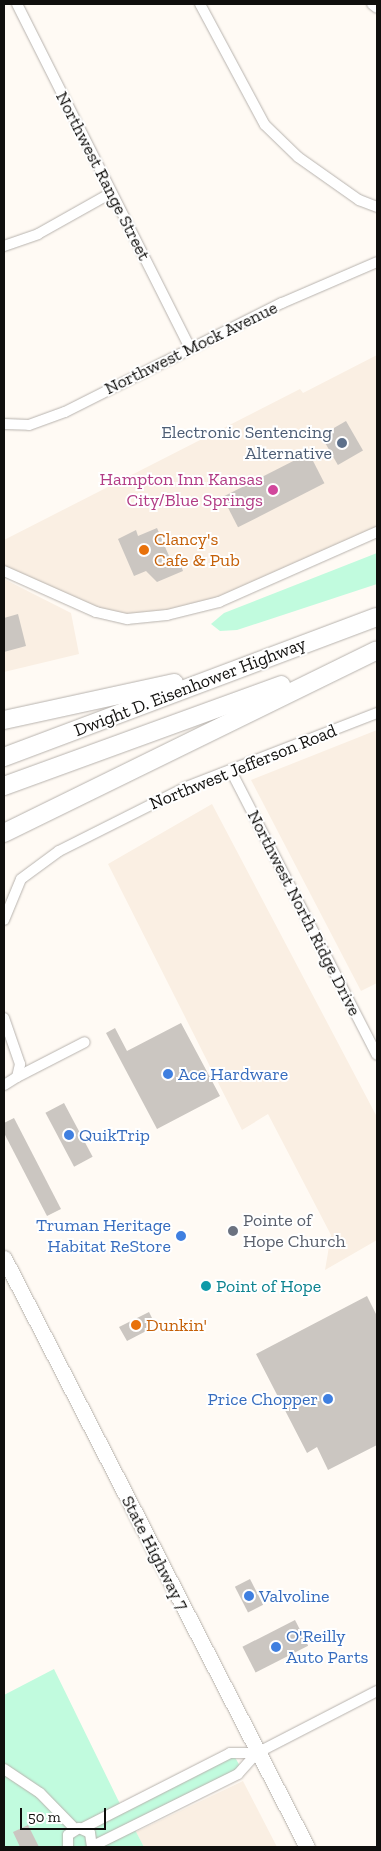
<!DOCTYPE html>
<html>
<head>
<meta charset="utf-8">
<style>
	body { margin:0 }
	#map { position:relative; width:381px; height:1851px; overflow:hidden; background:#fffaf4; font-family:"Zilla Slab",serif }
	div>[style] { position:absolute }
	.built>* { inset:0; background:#faefe3 }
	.green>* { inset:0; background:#c1fbde }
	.building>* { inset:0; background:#cbc6c1; transform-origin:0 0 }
	.roads { filter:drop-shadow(0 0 1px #b8b3ae) drop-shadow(0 0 1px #b8b3ae) }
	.minor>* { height:10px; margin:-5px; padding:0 5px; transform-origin:5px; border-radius:5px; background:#fff }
	.primary>* { height:15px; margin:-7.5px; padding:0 7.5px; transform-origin:7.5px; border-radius:7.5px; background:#fff }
	.motorway>* { height:18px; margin:-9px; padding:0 9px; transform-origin:9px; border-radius:9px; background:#fff }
	.dots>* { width:14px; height:14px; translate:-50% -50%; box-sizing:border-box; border:2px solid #fff; border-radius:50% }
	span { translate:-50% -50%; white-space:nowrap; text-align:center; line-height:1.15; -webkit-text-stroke:4px #fff; paint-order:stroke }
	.street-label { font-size:18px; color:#100f0d }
	.service-label { font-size:18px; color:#4e5e75 }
	.right { translate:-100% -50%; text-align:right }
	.hotel-label { font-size:18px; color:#b23c85 }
	.food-label { font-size:18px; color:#c56008 }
	.left { translate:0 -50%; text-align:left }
	.shop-label { font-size:18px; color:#366cbe }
	.worship-label { font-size:18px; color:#5b616d }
	.culture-label { font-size:18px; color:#0d838f }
	.frame { position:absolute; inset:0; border:5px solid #100f0d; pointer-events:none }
	.scale { position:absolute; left:20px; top:1808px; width:86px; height:22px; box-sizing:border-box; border:2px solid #100f0d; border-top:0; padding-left:6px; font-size:15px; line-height:18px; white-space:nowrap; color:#100f0d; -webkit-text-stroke:4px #fff; paint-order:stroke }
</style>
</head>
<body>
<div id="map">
	<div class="built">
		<div style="clip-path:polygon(377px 355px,377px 532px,219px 602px,127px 619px,4px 571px,4px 540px,300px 389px,303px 393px)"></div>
		<div style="clip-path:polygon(4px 579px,71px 613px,79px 654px,4px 672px)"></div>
		<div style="clip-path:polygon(377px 730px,377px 983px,361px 991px,251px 780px)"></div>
		<div style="clip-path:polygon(212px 804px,377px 1117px,377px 1240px,325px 1270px,331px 1235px,268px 1114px,242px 1130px,108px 864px)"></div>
		<div style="clip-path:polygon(243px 1781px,277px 1847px,144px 1847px,136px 1832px)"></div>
	</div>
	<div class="green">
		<div style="clip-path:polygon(377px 553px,377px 584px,237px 630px,220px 631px,211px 624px,224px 613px)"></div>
		<div style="clip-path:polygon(54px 1669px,122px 1808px,230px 1748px,242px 1770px,133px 1826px,144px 1847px,4px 1847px,4px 1695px)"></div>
	</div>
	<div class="building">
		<div style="left:346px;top:421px;width:34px;height:29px;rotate:60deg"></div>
		<div style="left:309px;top:453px;width:34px;height:97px;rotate:63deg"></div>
		<div style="clip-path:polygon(157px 528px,172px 563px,179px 560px,183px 571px,157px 582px,146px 571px,134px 576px,118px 539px,136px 530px,138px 536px)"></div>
		<div style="clip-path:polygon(18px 614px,26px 646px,4px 652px,4px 618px)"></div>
		<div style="clip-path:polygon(181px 1023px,220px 1096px,157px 1129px,106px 1033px,115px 1028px,127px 1051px)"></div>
		<div style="left:64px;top:1103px;width:61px;height:21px;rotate:62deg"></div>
		<div style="clip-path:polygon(14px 1118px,61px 1209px,47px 1216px,4px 1133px,4px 1123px)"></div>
		<div style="clip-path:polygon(367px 1296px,377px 1316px,377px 1445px,328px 1470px,317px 1447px,307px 1453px,256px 1354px)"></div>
		<div style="clip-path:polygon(149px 1312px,153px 1320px,149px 1323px,152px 1328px,127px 1341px,119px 1327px)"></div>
		<div style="left:250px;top:1579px;width:29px;height:17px;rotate:63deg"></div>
		<div style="left:295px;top:1620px;width:29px;height:59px;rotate:63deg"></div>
		<div style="clip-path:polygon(28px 1825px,39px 1847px,20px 1847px,13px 1832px)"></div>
	</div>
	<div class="roads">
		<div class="minor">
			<div style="left:17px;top:4px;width:385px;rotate:63.3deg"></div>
			<div style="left:200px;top:4px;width:137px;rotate:61.8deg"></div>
			<div style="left:265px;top:125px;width:46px;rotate:44.1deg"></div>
			<div style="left:298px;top:157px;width:75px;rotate:35.2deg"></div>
			<div style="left:359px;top:200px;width:19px;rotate:21deg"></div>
			<div style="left:372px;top:4px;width:6px;rotate:39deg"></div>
			<div style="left:4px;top:246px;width:36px;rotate:-19deg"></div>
			<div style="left:38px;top:234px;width:84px;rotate:-29.3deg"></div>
			<div style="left:4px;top:424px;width:25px;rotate:2deg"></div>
			<div style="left:29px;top:425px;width:38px;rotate:-20deg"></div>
			<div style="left:65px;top:412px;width:243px;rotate:-26.7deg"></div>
			<div style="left:282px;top:303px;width:103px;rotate:-23.3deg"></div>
			<div style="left:4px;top:571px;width:101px;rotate:24deg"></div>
			<div style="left:96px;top:612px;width:32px;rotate:13deg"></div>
			<div style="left:127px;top:619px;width:40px;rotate:-5.7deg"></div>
			<div style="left:167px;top:615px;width:54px;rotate:-14deg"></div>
			<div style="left:219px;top:602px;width:173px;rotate:-23.9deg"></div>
			<div style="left:231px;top:771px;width:319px;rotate:62.8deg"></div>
			<div style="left:4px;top:920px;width:44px;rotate:-67.5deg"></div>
			<div style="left:21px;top:879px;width:47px;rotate:-36.4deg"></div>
			<div style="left:59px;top:851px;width:142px;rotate:-26.7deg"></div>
			<div style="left:186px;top:787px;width:205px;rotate:-21.2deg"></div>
			<div style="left:4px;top:1018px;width:49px;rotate:70.8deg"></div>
			<div style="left:20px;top:1064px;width:13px;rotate:103deg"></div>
			<div style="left:17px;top:1077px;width:15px;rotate:148deg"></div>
			<div style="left:17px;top:1077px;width:76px;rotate:-27.2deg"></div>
			<div style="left:4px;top:1769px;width:43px;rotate:33.7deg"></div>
			<div style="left:40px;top:1793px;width:50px;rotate:45.8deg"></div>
			<div style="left:83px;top:1828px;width:165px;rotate:-27deg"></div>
			<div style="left:230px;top:1753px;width:27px"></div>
			<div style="left:93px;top:1846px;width:162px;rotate:-26.4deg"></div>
			<div style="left:238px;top:1774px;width:28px;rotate:-48deg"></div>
			<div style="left:257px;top:1753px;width:135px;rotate:-27.3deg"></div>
			<div style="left:68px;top:1847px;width:12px;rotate:-90deg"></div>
			<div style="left:68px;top:1835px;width:13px;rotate:-32deg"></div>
			<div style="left:79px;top:1828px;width:12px;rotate:24deg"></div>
			<div style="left:90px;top:1833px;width:14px;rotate:82deg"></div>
		</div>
		<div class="primary">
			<div style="left:4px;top:1258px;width:662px;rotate:62.78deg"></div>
		</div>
		<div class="motorway">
			<div style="left:4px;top:720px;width:174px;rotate:-12.3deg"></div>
			<div style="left:4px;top:757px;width:398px;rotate:-20.6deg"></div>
			<div style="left:4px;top:786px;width:295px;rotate:-20deg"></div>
			<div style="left:4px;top:833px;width:415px;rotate:-26.1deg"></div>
		</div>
	</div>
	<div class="dots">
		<div style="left:342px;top:443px;background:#5c6f8a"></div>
		<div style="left:273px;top:490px;background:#d1479c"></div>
		<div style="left:144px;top:550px;background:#e8710a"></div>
		<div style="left:168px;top:1074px;background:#3f7fe0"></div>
		<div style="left:69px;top:1135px;background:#3f7fe0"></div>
		<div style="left:233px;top:1231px;background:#6b7280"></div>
		<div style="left:181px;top:1236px;background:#3f7fe0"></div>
		<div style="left:206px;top:1286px;background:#0f9aa8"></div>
		<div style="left:136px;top:1325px;background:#e8710a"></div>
		<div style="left:328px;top:1399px;background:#3f7fe0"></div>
		<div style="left:249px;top:1596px;background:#3f7fe0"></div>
		<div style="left:276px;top:1647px;background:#3f7fe0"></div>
	</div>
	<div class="street-label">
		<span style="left:103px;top:176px;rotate:63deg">Northwest Range Street</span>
		<span style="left:191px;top:348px;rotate:-26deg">Northwest Mock Avenue</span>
		<span style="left:190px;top:687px;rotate:-21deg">Dwight D. Eisenhower Highway</span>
		<span style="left:243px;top:767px;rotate:-22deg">Northwest Jefferson Road</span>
		<span style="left:304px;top:913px;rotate:63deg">Northwest North Ridge Drive</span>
		<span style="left:155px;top:1553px;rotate:63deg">State Highway 7</span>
	</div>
	<div class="service-label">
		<span class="right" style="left:332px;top:443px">Electronic Sentencing<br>Alternative</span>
	</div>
	<div class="hotel-label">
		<span class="right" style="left:263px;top:490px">Hampton Inn Kansas<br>City/Blue Springs</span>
	</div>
	<div class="food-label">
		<span class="left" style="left:154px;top:550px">Clancy's<br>Cafe &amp; Pub</span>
		<span class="left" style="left:146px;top:1325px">Dunkin'</span>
	</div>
	<div class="shop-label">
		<span class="left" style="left:178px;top:1074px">Ace Hardware</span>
		<span class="left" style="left:79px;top:1135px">QuikTrip</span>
		<span class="right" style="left:171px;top:1236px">Truman Heritage<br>Habitat ReStore</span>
		<span class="right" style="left:318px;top:1399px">Price Chopper</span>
		<span class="left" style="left:259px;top:1596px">Valvoline</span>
		<span class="left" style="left:286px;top:1647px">O'Reilly<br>Auto Parts</span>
	</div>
	<div class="worship-label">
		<span class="left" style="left:243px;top:1231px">Pointe of<br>Hope Church</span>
	</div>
	<div class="culture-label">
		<span class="left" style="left:216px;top:1286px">Point of Hope</span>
	</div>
	<div class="frame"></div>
	<div class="scale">50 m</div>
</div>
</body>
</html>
